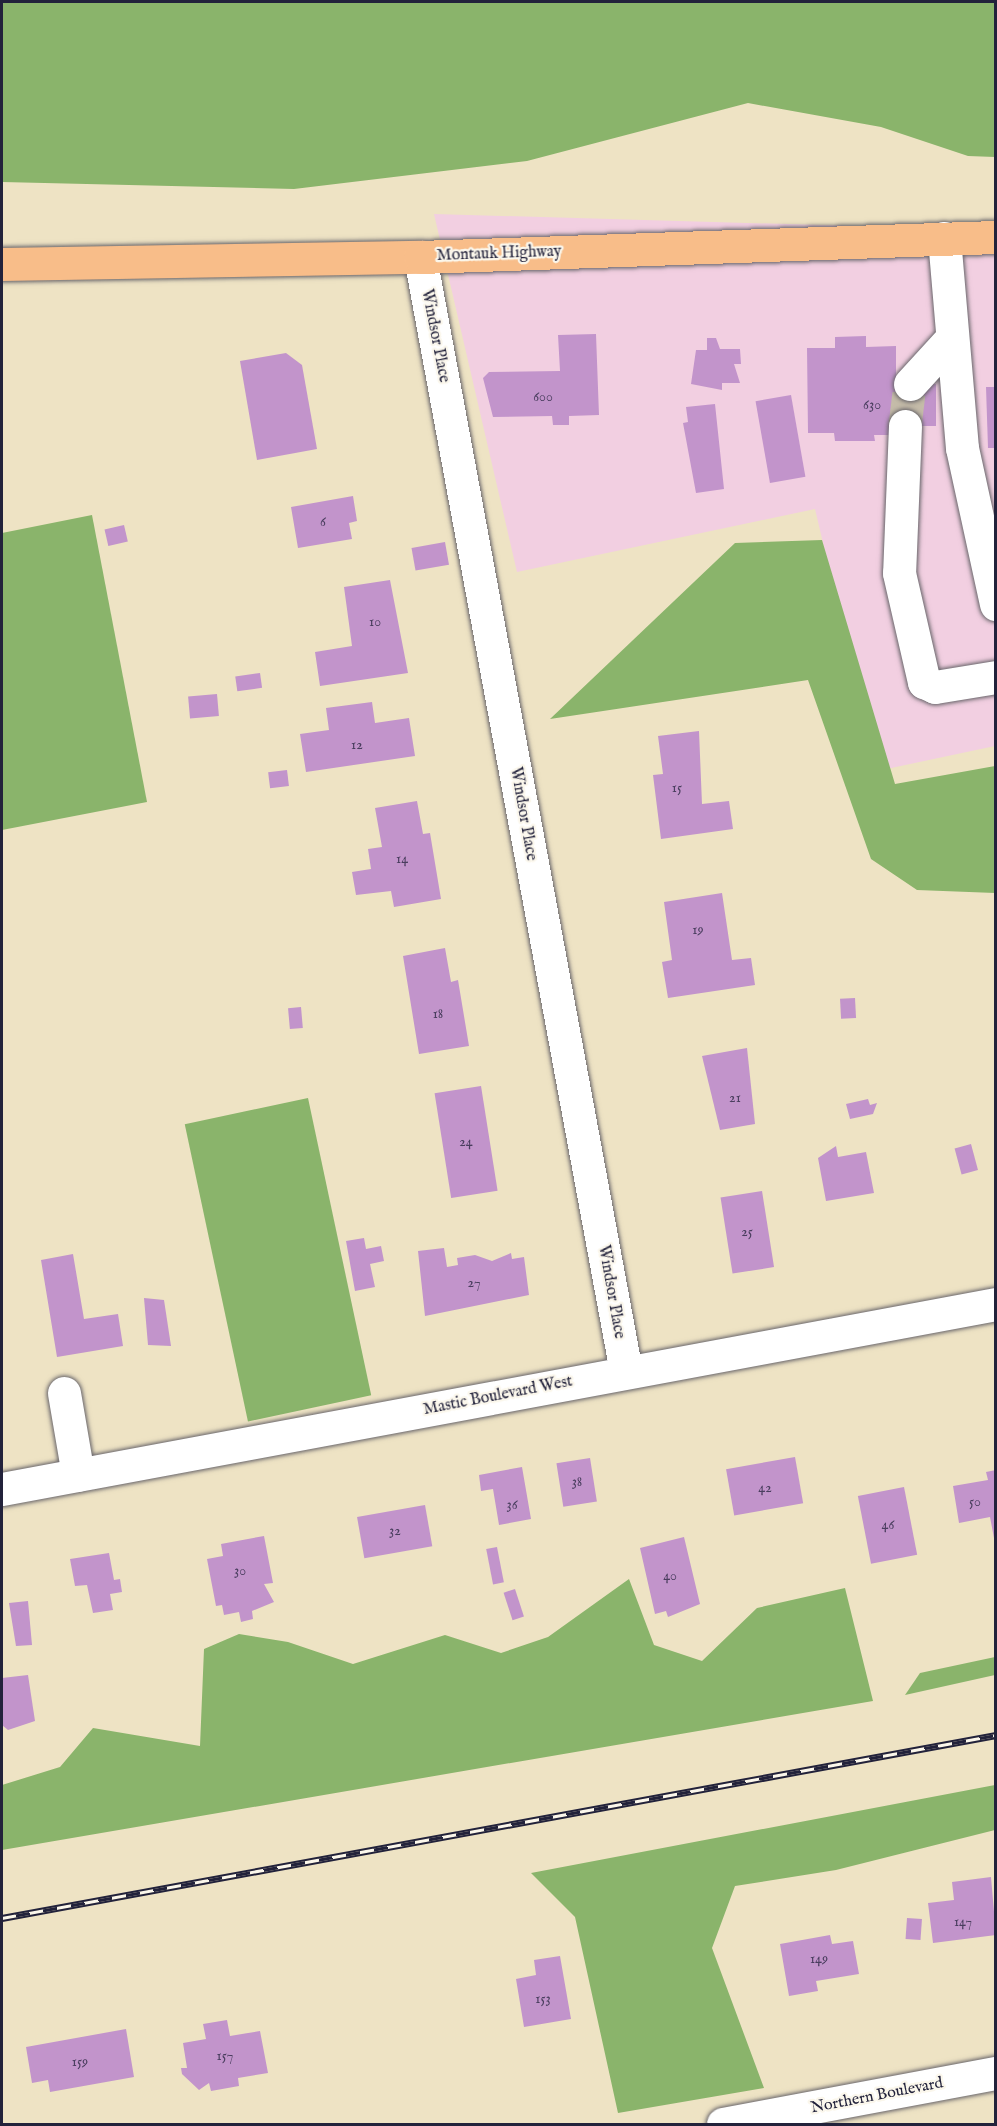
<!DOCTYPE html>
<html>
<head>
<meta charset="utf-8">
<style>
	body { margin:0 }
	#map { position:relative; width:997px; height:2126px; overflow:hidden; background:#eee3c4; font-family:"IM FELL English",serif }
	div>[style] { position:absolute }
	.built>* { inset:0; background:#f2cfe1 }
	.forest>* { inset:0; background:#8ab46b; transform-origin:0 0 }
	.building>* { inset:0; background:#c294cb; transform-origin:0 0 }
	.minor-tunnel>* { height:33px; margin-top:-16.5px; transform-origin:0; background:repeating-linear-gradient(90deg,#c5bca9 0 33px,transparent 0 49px) }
	.roads { filter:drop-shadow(0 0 2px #69666b) drop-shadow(0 0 2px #69666b) }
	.minor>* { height:33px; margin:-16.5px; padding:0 16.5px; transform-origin:16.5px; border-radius:16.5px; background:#fff }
	.major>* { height:33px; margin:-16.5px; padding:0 16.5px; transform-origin:16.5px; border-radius:16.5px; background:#f8bd89 }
	.rail>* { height:7px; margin-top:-3.5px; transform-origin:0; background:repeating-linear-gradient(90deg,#fbf7ec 0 14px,#22223b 0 28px); box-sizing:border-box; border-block:2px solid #22223b }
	span { translate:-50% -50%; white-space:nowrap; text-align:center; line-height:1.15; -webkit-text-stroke:4.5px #fbf7ec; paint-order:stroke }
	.number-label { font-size:14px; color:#4a3e5f }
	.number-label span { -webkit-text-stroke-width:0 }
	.street-label { font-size:16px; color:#22223b }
	.frame { position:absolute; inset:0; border:3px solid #22223b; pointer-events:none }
</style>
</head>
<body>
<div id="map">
	<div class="built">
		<div style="clip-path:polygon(434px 214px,995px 230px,995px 746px,877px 771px,815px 509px,517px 572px)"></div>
	</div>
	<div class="forest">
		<div style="clip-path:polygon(2px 2px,995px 2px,995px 157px,968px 156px,881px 127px,748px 103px,527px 161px,294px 189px,2px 182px)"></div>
		<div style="clip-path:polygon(92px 515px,147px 802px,2px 830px,2px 533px)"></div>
		<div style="clip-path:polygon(822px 540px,895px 784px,995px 766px,995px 893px,917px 890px,871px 859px,808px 680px,550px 719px,735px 543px)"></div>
		<div style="left:308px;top:1098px;width:304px;height:126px;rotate:78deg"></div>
		<div style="clip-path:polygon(629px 1579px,654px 1645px,702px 1661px,757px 1608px,845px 1588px,873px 1701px,2px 1850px,2px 1785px,60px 1767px,93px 1728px,200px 1746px,204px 1649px,239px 1634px,288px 1642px,353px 1664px,445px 1635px,501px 1653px,548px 1637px)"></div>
		<div style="clip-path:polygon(995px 1657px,995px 1675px,905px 1695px,920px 1673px)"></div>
		<div style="clip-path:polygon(995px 1785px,995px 1830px,836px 1870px,735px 1886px,712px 1948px,764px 2088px,618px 2113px,575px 1917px,531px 1873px)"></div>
	</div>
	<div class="building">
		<div style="clip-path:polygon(596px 334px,599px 415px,569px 416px,569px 425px,553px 425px,552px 416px,493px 417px,483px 378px,489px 372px,560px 371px,558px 335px)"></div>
		<div style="clip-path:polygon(866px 336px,866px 347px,896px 346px,896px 384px,936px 384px,936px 426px,905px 426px,890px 435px,874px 435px,875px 441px,835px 441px,834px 433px,808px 433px,807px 348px,835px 348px,835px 337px)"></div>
		<div style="clip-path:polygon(707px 338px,716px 338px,720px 349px,740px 349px,741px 364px,734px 364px,740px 383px,722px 383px,722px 390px,691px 384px,696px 350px,707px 350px)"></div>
		<div style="clip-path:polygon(286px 353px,302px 365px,317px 449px,257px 460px,240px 361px)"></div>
		<div style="clip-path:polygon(986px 387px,996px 387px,996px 448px,988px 448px)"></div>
		<div style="left:791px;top:395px;width:83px;height:36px;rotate:80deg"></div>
		<div style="clip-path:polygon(715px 404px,724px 489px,696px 493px,683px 423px,688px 422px,686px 407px)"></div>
		<div style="clip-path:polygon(353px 496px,357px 521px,349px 523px,352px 539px,298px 548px,291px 507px)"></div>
		<div style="left:124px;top:525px;width:17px;height:20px;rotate:77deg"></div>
		<div style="left:445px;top:542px;width:23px;height:34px;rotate:80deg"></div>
		<div style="clip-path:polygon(390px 580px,408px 673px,320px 686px,315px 652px,352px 646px,344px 587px)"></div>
		<div style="left:260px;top:673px;width:15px;height:25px;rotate:82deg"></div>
		<div style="left:217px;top:694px;width:22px;height:29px;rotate:85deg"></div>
		<div style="clip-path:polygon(372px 702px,375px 723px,409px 718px,415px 756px,306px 772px,300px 734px,329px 730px,326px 708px)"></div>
		<div style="clip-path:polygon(699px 731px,702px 804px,729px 801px,733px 829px,661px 839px,653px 775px,663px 774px,658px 736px)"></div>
		<div style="left:287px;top:770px;width:16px;height:19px;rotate:83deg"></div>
		<div style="clip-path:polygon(417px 801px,423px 834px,430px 833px,441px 899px,394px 907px,391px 891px,356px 895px,352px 872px,371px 869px,368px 849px,382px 847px,375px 808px)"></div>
		<div style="clip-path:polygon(722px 893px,732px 960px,751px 958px,755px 985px,668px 998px,662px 962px,672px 960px,664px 902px)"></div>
		<div style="clip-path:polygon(445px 948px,451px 982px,458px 980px,469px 1046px,419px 1054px,403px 956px)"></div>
		<div style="left:855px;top:998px;width:20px;height:15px;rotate:87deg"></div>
		<div style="left:301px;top:1007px;width:21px;height:13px;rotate:85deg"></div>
		<div style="clip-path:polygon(747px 1048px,755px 1124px,720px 1130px,702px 1056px)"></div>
		<div style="left:481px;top:1086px;width:106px;height:47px;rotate:81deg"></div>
		<div style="clip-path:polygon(868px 1099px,870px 1105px,877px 1103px,873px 1114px,850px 1119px,846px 1104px)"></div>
		<div style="left:971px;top:1144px;width:27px;height:17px;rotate:75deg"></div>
		<div style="clip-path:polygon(836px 1146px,838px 1157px,866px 1152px,874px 1193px,826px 1201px,818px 1158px)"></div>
		<div style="left:762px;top:1191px;width:77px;height:42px;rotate:81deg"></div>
		<div style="clip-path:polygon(364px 1238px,366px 1249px,381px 1246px,384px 1261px,370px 1264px,375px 1287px,355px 1291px,346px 1241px)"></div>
		<div style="clip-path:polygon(444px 1248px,447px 1267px,458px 1265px,457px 1258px,475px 1255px,492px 1261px,511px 1253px,512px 1259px,524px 1257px,529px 1295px,425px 1316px,418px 1251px)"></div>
		<div style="clip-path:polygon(73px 1254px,84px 1319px,118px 1314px,123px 1346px,57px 1357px,41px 1260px)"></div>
		<div style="clip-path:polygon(144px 1298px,164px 1300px,171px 1346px,148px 1345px)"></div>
		<div style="left:795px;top:1457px;width:47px;height:70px;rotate:80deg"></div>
		<div style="left:590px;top:1458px;width:44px;height:34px;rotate:81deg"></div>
		<div style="clip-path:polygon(522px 1467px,531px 1519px,499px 1525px,493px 1489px,481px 1491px,479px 1475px)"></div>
		<div style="clip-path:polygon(996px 1470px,996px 1538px,994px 1538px,990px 1517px,959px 1523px,953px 1486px,988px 1480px,986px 1472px)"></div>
		<div style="left:904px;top:1487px;width:69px;height:47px;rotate:79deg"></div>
		<div style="left:425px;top:1505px;width:42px;height:69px;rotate:80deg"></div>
		<div style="clip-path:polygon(264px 1536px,273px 1583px,264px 1584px,274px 1602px,252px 1611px,253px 1619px,241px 1622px,239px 1612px,224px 1615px,222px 1605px,216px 1606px,207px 1559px,223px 1556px,221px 1544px)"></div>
		<div style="clip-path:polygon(684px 1537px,700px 1604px,668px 1617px,666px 1611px,655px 1614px,640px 1548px)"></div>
		<div style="left:497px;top:1547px;width:36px;height:11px;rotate:79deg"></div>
		<div style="clip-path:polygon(109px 1553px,114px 1580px,120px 1579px,122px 1592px,110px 1594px,113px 1610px,93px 1613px,87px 1585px,75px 1586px,70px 1559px)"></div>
		<div style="left:515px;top:1589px;width:29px;height:12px;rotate:72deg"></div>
		<div style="clip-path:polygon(28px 1601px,32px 1645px,16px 1646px,9px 1603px)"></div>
		<div style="clip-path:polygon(28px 1675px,35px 1721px,8px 1730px,2px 1725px,2px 1678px)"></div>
		<div style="clip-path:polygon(991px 1877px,996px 1935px,933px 1943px,928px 1903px,954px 1900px,952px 1882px)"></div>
		<div style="left:907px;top:1918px;width:15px;height:21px;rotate:4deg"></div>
		<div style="clip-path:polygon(830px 1935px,832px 1944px,853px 1941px,859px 1974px,816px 1981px,818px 1991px,789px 1996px,780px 1944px)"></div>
		<div style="clip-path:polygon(560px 1956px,571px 2019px,524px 2027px,516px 1979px,536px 1975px,534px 1960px)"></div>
		<div style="clip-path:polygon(227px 2020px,230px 2036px,260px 2031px,268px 2073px,238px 2078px,239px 2086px,211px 2091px,209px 2083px,199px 2090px,182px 2074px,181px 2068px,187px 2068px,183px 2043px,206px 2039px,203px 2024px)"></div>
		<div style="clip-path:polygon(126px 2029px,134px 2077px,50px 2092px,48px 2080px,32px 2083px,26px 2047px)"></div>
	</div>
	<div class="minor-tunnel">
		<div style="left:905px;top:426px;width:42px;rotate:-83.2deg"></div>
	</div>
	<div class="roads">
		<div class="minor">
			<div style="left:944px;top:238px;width:211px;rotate:85.1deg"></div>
			<div style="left:962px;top:448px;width:160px;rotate:77.7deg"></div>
			<div style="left:420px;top:257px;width:1134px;rotate:79.53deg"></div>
			<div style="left:910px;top:384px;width:62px;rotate:-47.6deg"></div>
			<div style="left:905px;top:426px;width:147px;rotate:92.3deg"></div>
			<div style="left:899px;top:573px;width:112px;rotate:77.1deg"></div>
			<div style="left:924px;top:682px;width:12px;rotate:24deg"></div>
			<div style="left:935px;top:687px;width:62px;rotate:-9.3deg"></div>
			<div style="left:64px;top:1393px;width:83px;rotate:80.3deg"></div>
			<div style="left:2px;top:1489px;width:1011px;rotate:-10.54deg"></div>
			<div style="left:723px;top:2124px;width:278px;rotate:-10.6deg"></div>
		</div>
		<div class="major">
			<div style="left:2px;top:264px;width:418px;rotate:-1deg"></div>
			<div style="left:420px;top:257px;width:576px;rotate:-1.99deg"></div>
		</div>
	</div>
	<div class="rail">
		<div style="left:2px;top:1918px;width:1011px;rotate:-10.43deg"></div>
	</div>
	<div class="number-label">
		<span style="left:543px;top:397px">600</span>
		<span style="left:872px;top:405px">630</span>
		<span style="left:323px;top:522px">6</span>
		<span style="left:375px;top:622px">10</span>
		<span style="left:357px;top:745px">12</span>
		<span style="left:677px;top:788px">15</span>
		<span style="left:402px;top:859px">14</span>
		<span style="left:698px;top:930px">19</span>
		<span style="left:438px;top:1014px">18</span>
		<span style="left:735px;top:1098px">21</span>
		<span style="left:466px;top:1142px">24</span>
		<span style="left:747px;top:1232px">25</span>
		<span style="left:474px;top:1283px">27</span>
		<span style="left:577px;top:1482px">38</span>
		<span style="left:765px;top:1488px">42</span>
		<span style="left:975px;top:1502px">50</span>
		<span style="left:512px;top:1505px">36</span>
		<span style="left:888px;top:1525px">46</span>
		<span style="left:395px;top:1531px">32</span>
		<span style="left:240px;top:1571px">30</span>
		<span style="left:670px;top:1576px">40</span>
		<span style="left:963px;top:1922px">147</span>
		<span style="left:819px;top:1959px">149</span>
		<span style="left:543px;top:1999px">153</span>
		<span style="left:225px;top:2056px">157</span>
		<span style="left:80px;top:2062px">159</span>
	</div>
	<div class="street-label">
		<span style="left:499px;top:254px;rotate:-2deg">Montauk Highway</span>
		<span style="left:435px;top:336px;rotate:79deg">Windsor Place</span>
		<span style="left:523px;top:814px;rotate:80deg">Windsor Place</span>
		<span style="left:611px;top:1292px;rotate:80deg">Windsor Place</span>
		<span style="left:498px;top:1396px;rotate:-11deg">Mastic Boulevard West</span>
		<span style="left:877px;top:2096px;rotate:-11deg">Northern Boulevard</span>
	</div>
	<div class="frame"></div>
</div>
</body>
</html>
